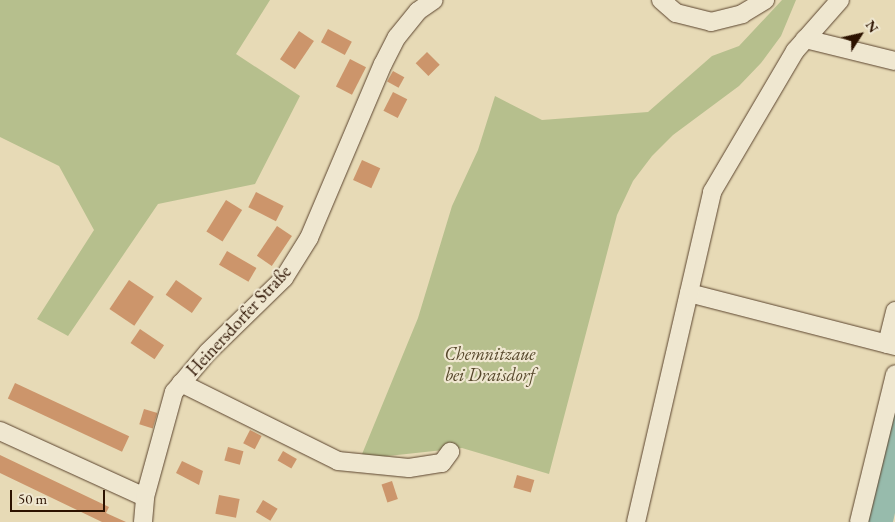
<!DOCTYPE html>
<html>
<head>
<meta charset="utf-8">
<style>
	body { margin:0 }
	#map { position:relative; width:895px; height:522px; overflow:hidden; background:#e7dab6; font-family:"EB Garamond",serif }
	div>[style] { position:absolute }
	.green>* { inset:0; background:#b6bf8d }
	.water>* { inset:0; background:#97bbac }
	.building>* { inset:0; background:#cc956b; transform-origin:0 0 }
	.roads { filter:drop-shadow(0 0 1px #5b442e) drop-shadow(0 0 1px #5b442e) }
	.minor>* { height:18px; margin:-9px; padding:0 9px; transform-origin:9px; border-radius:9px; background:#efe7d0 }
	span { translate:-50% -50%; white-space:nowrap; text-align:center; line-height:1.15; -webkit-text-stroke:4.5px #efe7d0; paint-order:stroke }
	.street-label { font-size:18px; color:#2c1200 }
	.park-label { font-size:18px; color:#55462a; font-style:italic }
	.north { position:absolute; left:835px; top:10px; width:50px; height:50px; -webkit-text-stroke:4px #efe7d0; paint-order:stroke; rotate:55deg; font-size:14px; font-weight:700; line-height:20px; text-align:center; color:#2c1200 }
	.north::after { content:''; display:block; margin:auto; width:18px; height:22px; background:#2c1200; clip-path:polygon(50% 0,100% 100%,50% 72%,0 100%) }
	.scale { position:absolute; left:10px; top:490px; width:95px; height:22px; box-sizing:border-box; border:2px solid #2c1200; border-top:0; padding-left:6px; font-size:15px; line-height:18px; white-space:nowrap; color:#2c1200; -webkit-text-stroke:4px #efe7d0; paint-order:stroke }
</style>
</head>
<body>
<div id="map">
	<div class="green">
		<div style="clip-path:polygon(0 0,270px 0,236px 54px,300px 96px,255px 184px,158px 204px,68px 336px,37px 319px,94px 230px,59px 166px,0 137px)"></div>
		<div style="clip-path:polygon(782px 0,796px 0,781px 36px,761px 63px,739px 86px,673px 135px,652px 156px,633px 181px,617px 215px,549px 474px,462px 448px,360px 459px,418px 318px,452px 206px,478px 150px,495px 96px,542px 120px,648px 112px,712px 56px,739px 46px)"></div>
	</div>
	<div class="water">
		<div style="clip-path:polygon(895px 384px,895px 513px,893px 522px,862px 522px)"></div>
	</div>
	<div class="building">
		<div style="left:328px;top:29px;width:27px;height:15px;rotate:28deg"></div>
		<div style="left:299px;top:31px;width:18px;height:34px;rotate:34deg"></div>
		<div style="left:427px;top:52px;width:18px;height:16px;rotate:45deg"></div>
		<div style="left:350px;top:59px;width:18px;height:31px;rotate:27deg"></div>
		<div style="left:393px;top:71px;width:13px;height:12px;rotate:29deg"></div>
		<div style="left:393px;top:92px;width:16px;height:21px;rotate:27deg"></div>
		<div style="left:362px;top:160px;width:20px;height:22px;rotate:24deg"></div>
		<div style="left:256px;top:192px;width:31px;height:17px;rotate:27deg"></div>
		<div style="left:226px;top:200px;width:19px;height:37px;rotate:32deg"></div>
		<div style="left:277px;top:226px;width:18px;height:36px;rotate:34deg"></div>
		<div style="left:227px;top:251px;width:34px;height:16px;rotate:30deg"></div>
		<div style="left:129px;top:280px;width:30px;height:35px;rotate:34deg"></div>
		<div style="left:176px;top:280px;width:32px;height:18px;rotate:35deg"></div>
		<div style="left:140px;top:329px;width:29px;height:17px;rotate:34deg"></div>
		<div style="left:15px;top:383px;width:126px;height:17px;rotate:25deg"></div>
		<div style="left:144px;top:409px;width:14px;height:16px;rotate:17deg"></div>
		<div style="left:250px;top:430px;width:13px;height:15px;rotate:27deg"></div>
		<div style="left:228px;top:447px;width:16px;height:14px;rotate:15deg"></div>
		<div style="left:283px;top:451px;width:16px;height:11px;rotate:30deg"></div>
		<div style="clip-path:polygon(0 455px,109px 507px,106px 513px,126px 522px,102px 522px,0 473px)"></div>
		<div style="clip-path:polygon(182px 461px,203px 471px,199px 485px,176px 473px)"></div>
		<div style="left:517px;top:475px;width:18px;height:13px;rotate:16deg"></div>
		<div style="left:392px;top:481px;width:19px;height:11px;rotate:72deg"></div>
		<div style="left:219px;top:495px;width:21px;height:19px;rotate:11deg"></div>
		<div style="left:263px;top:500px;width:17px;height:14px;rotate:31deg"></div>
	</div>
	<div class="roads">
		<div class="minor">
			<div style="left:661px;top:0;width:20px;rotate:41deg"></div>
			<div style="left:676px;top:13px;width:36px;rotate:14deg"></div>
			<div style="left:711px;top:22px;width:32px;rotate:-14deg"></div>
			<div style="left:742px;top:14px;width:27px;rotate:-31deg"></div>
			<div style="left:805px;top:39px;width:93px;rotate:13.7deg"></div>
			<div style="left:689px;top:293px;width:213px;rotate:14.4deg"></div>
			<div style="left:887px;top:344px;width:34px;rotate:-76deg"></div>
			<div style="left:181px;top:383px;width:175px;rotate:26.4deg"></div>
			<div style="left:338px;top:461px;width:71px;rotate:5.6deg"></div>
			<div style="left:409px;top:468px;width:33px;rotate:-9deg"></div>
			<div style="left:442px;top:463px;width:14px;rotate:-54deg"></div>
			<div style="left:0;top:431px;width:159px;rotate:24.5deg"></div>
			<div style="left:143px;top:522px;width:25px;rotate:-85deg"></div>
			<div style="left:145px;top:497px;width:109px;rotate:-74.6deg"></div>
			<div style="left:174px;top:392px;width:52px;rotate:-49.6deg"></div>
			<div style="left:208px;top:352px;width:106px;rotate:-44.2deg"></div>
			<div style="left:284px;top:278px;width:47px;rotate:-58deg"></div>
			<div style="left:309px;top:238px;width:189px;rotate:-67deg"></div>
			<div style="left:383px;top:64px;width:30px;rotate:-63deg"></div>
			<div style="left:397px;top:37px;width:33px;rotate:-51deg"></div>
			<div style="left:418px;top:11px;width:19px;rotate:-35deg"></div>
			<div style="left:636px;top:522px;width:339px;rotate:-77deg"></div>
			<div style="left:712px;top:192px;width:164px;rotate:-59.5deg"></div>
			<div style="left:795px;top:51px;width:68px;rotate:-48.6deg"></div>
			<div style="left:859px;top:522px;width:152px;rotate:-76.3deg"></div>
		</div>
	</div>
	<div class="street-label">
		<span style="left:239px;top:321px;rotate:-47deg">Heinersdorfer Straße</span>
	</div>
	<div class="park-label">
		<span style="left:490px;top:365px">Chemnitzaue<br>bei Draisdorf</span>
	</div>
	<div class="north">N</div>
	<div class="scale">50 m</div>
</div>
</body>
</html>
